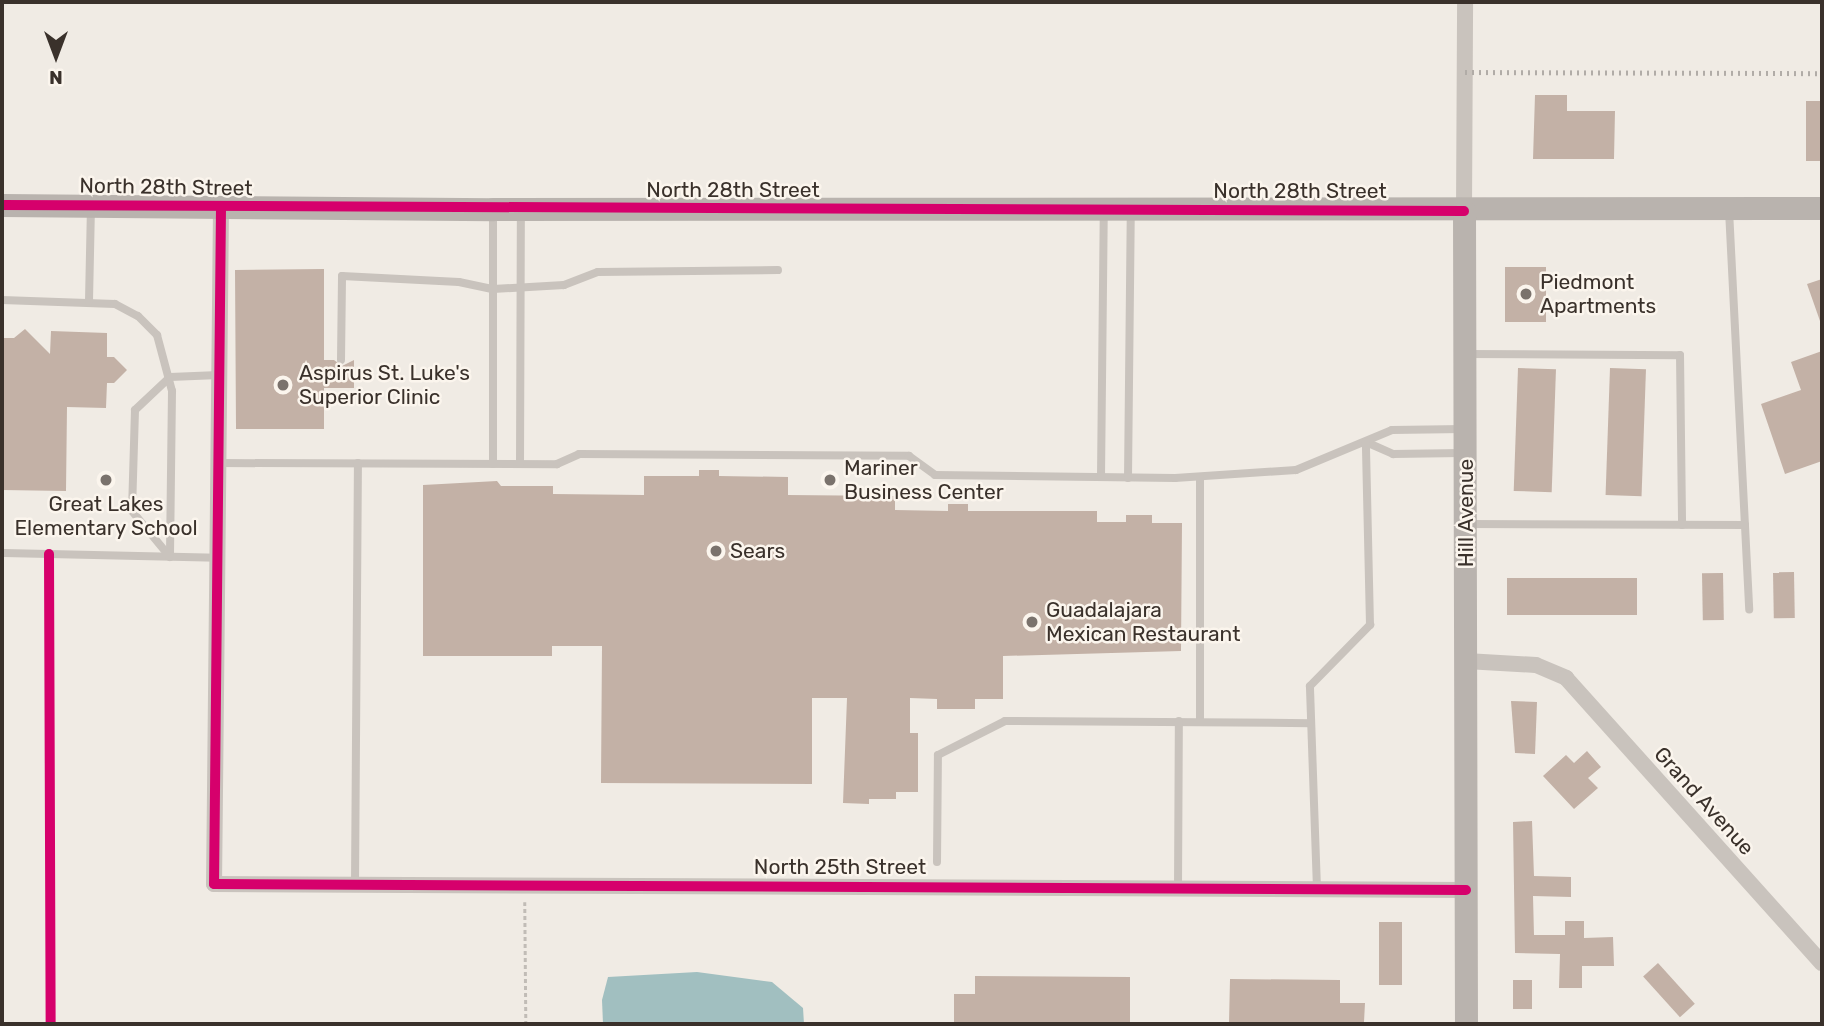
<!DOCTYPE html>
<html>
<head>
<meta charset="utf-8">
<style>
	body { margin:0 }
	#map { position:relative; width:1824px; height:1026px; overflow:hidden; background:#f0ebe4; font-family:Rubik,sans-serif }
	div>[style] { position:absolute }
	.water>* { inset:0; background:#a1bfc0 }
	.building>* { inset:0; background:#c3b1a6; transform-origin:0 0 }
	.path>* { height:2.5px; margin-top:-1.25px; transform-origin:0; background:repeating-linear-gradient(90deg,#c1bcb6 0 3.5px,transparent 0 7px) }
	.lane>* { height:8px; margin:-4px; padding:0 4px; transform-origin:4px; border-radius:4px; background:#c9c3bd }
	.street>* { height:16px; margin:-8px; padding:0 8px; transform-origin:8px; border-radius:8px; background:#c9c3bd }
	.secondary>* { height:23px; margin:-11.5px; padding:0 11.5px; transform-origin:11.5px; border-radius:11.5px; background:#b9b3ae }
	.rail>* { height:4.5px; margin-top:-2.25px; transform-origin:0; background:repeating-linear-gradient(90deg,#b1aca7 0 2px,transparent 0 7px) }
	.cycleway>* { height:10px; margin:-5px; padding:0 5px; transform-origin:5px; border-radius:5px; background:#d6006c }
	.dots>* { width:19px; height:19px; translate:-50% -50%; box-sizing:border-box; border:4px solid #fbf5ed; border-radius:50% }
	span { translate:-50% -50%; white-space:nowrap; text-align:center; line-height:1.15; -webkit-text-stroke:5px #fbf5ed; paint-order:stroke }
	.street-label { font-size:21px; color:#3a312b }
	.poi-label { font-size:21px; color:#3a312b }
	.left { translate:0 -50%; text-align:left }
	.frame { position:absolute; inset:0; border:4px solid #3a312b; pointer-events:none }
	.north { position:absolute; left:21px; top:21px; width:70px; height:70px; -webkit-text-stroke:5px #fbf5ed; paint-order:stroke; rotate:180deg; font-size:19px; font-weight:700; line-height:28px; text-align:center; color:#3a312b }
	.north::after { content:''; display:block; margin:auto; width:24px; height:32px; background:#3a312b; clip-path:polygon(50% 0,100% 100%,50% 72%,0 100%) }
</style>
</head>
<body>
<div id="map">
	<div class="water">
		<div style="clip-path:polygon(697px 972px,772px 982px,803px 1008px,804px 1024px,603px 1024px,602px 1000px,608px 977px)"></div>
	</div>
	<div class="building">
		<div style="clip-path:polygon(1535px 95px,1567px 95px,1567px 111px,1615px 111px,1614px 159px,1533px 159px)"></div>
		<div style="left:1806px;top:101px;width:16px;height:60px"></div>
		<div style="left:1505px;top:267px;width:41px;height:55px"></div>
		<div style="clip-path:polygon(324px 269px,324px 360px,334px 360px,342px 366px,354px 360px,354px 388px,324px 388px,324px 429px,236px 429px,235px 270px)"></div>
		<div style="clip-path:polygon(1822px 279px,1822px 321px,1820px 321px,1807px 284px)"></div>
		<div style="clip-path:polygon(25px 329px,50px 354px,51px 331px,107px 333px,107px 357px,114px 357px,127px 370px,114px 383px,107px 383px,106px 408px,67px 407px,66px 491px,2px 490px,2px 338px,14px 338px)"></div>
		<div style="clip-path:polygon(1822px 351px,1822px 461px,1785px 474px,1761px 404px,1801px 390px,1791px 362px)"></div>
		<div style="left:1518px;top:368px;width:38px;height:123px;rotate:2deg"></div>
		<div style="left:1610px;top:368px;width:36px;height:127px;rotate:2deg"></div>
		<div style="clip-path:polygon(699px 470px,719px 470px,719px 476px,788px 477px,788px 495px,895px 496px,895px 510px,948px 511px,948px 504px,968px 504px,968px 511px,1097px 511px,1097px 522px,1126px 522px,1126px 515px,1152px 515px,1152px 523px,1182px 523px,1181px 651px,1003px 656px,1003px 699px,975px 699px,975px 709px,937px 709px,937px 699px,910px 698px,910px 733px,918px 733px,918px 792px,896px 792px,896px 799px,869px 799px,869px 804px,843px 803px,847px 698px,812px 698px,812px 784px,601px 783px,602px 646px,552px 646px,552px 656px,423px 656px,423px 485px,497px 481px,501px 486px,553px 486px,553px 494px,644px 495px,644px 476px,699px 476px)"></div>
		<div style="left:1794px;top:572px;width:46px;height:21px;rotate:89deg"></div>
		<div style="left:1723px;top:573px;width:47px;height:21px;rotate:89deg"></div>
		<div style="left:1507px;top:578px;width:130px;height:37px"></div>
		<div style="clip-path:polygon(1511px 701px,1537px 702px,1535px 754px,1515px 753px)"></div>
		<div style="clip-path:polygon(1587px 751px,1601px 767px,1588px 778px,1598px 788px,1574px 809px,1543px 776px,1566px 755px,1574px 763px)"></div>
		<div style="clip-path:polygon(1532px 821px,1534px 876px,1571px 877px,1571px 897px,1533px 896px,1534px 935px,1565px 935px,1565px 921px,1584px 921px,1584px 938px,1613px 937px,1614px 966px,1582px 966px,1582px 988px,1559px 988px,1560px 954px,1515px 953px,1513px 822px)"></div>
		<div style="left:1379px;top:922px;width:23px;height:63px"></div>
		<div style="left:1658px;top:963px;width:55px;height:20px;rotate:48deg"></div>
		<div style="clip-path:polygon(975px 976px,1130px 977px,1130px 1024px,954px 1024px,954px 994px,975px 994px)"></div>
		<div style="clip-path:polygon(1230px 979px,1340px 980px,1340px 1003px,1365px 1003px,1364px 1022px,1229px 1024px)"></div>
		<div style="left:1513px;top:980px;width:19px;height:29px"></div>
	</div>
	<div class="path">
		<div style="left:525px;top:902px;width:122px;rotate:89.5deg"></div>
	</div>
	<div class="lane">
		<div style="left:1729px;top:210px;width:400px;rotate:87.1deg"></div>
		<div style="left:2px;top:300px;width:113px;rotate:2deg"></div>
		<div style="left:115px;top:304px;width:26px;rotate:28deg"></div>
		<div style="left:138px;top:316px;width:27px;rotate:45deg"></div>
		<div style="left:157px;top:335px;width:58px;rotate:75deg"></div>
		<div style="left:172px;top:391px;width:166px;rotate:90.7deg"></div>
		<div style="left:89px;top:301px;width:95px;rotate:-88.8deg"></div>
		<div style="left:1465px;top:354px;width:215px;rotate:0.3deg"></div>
		<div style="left:1680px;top:355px;width:170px;rotate:89.3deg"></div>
		<div style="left:341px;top:360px;width:84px;rotate:-89.3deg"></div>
		<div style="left:342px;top:276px;width:117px;rotate:2.9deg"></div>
		<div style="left:459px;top:282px;width:35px;rotate:12deg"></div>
		<div style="left:493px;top:289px;width:71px;rotate:-3.2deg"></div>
		<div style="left:564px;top:285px;width:36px;rotate:-21deg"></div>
		<div style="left:598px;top:272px;width:180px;rotate:-0.6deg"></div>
		<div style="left:1366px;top:442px;width:30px;rotate:24deg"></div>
		<div style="left:1393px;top:454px;width:69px;rotate:-0.8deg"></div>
		<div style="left:219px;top:463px;width:338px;rotate:0.2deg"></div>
		<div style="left:557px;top:464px;width:24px;rotate:-24deg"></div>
		<div style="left:579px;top:454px;width:330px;rotate:0.3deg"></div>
		<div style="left:909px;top:456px;width:32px;rotate:36deg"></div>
		<div style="left:935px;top:475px;width:240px;rotate:0.7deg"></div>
		<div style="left:1175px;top:478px;width:121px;rotate:-3.8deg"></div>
		<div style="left:1296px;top:470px;width:104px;rotate:-22.6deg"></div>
		<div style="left:1392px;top:430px;width:71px;rotate:-0.8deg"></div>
		<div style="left:493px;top:464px;width:253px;rotate:-90deg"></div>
		<div style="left:520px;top:464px;width:253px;rotate:-89.8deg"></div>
		<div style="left:1101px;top:477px;width:267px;rotate:-89.4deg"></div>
		<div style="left:1200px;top:477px;width:243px;rotate:90deg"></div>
		<div style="left:1128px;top:478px;width:268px;rotate:-89.4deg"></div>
		<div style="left:1468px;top:524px;width:277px;rotate:0.2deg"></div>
		<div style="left:4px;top:553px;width:213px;rotate:1.3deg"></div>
		<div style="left:170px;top:557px;width:60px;rotate:-129.6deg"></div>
		<div style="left:132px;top:511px;width:101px;rotate:-88.3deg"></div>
		<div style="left:135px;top:410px;width:48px;rotate:-43.3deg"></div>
		<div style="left:170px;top:377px;width:49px;rotate:-2.3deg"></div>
		<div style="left:937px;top:862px;width:107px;rotate:-89.5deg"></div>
		<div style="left:938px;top:755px;width:75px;rotate:-26.9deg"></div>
		<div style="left:1005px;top:721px;width:306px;rotate:0.4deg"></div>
		<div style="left:355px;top:884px;width:421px;rotate:-89.6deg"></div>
		<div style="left:1178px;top:888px;width:167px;rotate:-89.7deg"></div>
		<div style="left:1317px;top:889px;width:203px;rotate:-92deg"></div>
		<div style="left:1310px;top:686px;width:86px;rotate:-45.5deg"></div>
		<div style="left:1370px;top:625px;width:183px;rotate:-91.3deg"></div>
	</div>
	<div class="street">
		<div style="left:221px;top:208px;width:676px;rotate:90.59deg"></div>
		<div style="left:214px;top:884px;width:1252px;rotate:0.27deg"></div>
		<div style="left:1464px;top:211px;width:209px;rotate:-89.7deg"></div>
		<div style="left:1466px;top:661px;width:70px;rotate:3.3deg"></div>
		<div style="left:1536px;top:665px;width:33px;rotate:23deg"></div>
		<div style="left:1566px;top:678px;width:383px;rotate:48.1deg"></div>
	</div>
	<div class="secondary">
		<div style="left:2px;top:205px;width:491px;rotate:0.5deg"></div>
		<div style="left:493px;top:209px;width:1329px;rotate:-0.04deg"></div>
		<div style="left:1464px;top:211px;width:813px;rotate:89.86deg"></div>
	</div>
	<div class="rail">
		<div style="left:1465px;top:72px;width:357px;rotate:0.2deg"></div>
	</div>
	<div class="cycleway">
		<div style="left:2px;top:205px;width:1462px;rotate:0.24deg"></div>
		<div style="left:221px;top:208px;width:676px;rotate:90.59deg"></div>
		<div style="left:214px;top:884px;width:1252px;rotate:0.27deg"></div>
		<div style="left:49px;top:554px;width:470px;rotate:89.8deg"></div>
	</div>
	<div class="dots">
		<div style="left:1526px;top:294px;background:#7a726c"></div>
		<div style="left:283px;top:385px;background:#7a726c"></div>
		<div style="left:106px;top:480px;background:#7a726c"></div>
		<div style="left:830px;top:480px;background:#7a726c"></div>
		<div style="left:716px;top:551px;background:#7a726c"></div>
		<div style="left:1032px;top:622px;background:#7a726c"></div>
	</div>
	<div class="street-label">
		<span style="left:166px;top:187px;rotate:1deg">North 28th Street</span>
		<span style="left:733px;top:190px">North 28th Street</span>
		<span style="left:1300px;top:191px">North 28th Street</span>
		<span style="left:1466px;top:513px;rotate:-90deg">Hill Avenue</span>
		<span style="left:1704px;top:801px;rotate:48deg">Grand Avenue</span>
		<span style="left:840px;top:867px">North 25th Street</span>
	</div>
	<div class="poi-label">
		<span class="left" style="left:1540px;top:294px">Piedmont<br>Apartments</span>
		<span class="left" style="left:299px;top:385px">Aspirus St. Luke's<br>Superior Clinic</span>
		<span class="left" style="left:844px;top:480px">Mariner<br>Business Center</span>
		<span style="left:106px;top:516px">Great Lakes<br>Elementary School</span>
		<span class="left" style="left:730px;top:551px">Sears</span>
		<span class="left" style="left:1046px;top:622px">Guadalajara<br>Mexican Restaurant</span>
	</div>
	<div class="frame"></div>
	<div class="north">N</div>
</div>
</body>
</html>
